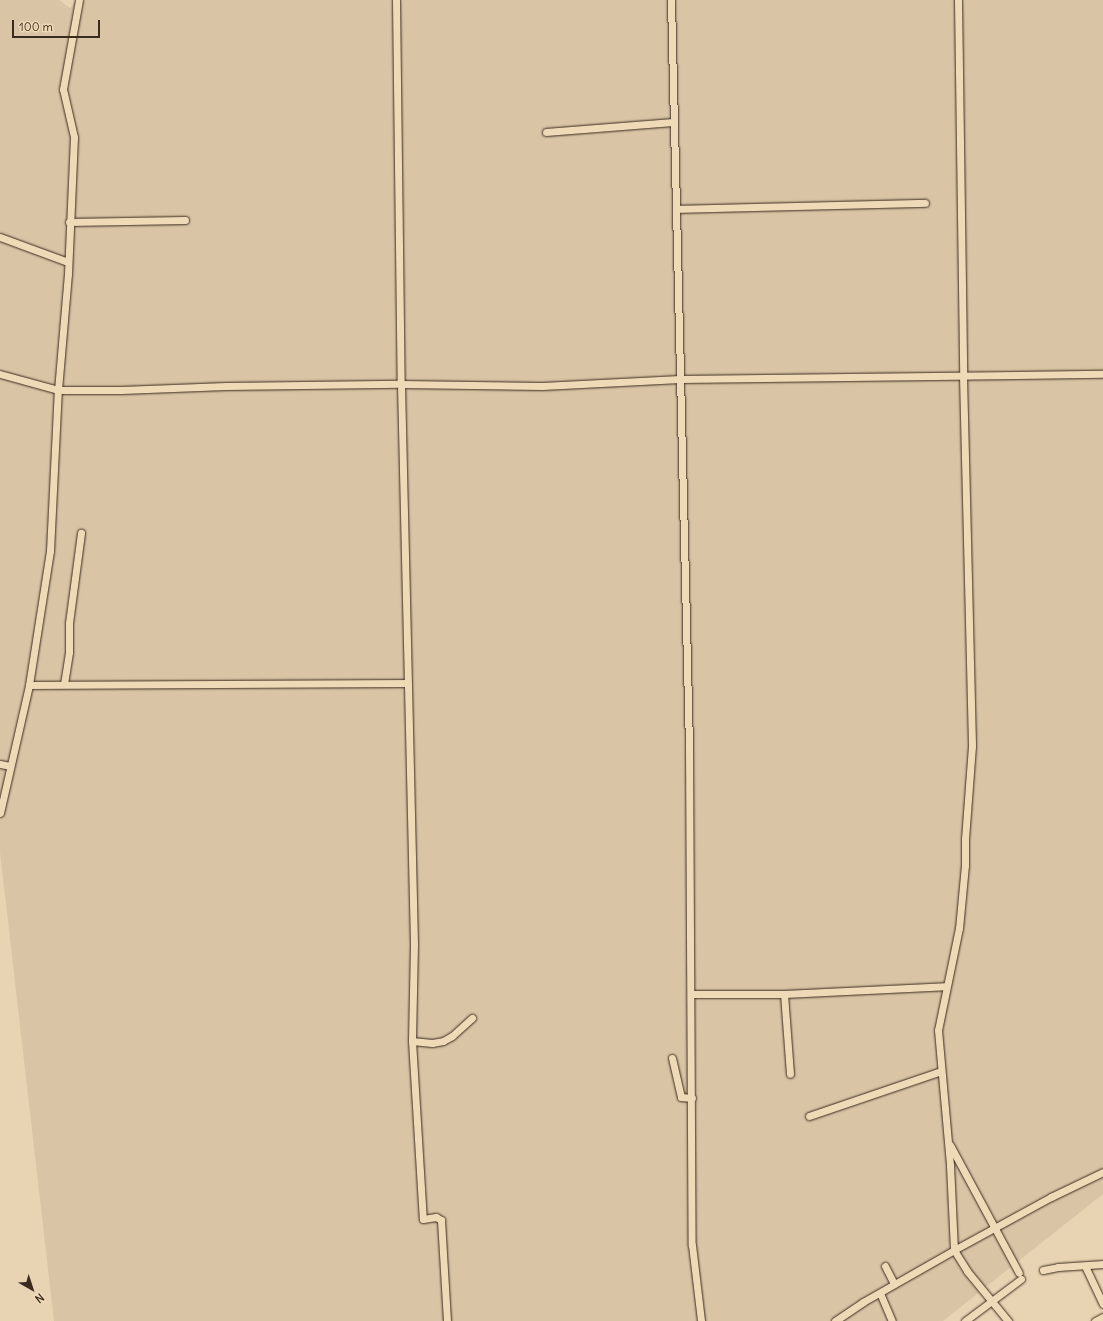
<!DOCTYPE html>
<html>
<head>
<meta charset="utf-8">
<style>
	body { margin:0 }
	#map { position:relative; width:1103px; height:1321px; overflow:hidden; background:#e8d3b2; font-family:Delius,sans-serif }
	div>[style] { position:absolute }
	.built>* { inset:0; background:#d9c5a5 }
	.roads { filter:drop-shadow(0 0 1px #3b2a1e) drop-shadow(0 0 1px #3b2a1e) }
	.street>* { height:7px; margin:-3.5px; padding:0 3.5px; transform-origin:3.5px; border-radius:3.5px; background:#efdab8 }
	span { translate:-50% -50%; white-space:nowrap; text-align:center; line-height:1.15; -webkit-text-stroke:3px #efdab8; paint-order:stroke }
	.north { position:absolute; left:12px; top:1269px; width:40px; height:40px; -webkit-text-stroke:3px #efdab8; paint-order:stroke; rotate:141deg; font-size:11px; font-weight:700; line-height:16px; text-align:center; color:#3b2a1e }
	.north::after { content:''; display:block; margin:auto; width:14px; height:18px; background:#3b2a1e; clip-path:polygon(50% 0,100% 100%,50% 72%,0 100%) }
	.scale { position:absolute; left:12px; top:20px; width:88px; height:18px; box-sizing:border-box; border:2px solid #3b2a1e; border-top:0; padding-left:5px; font-size:12px; line-height:14px; white-space:nowrap; color:#3b2a1e; -webkit-text-stroke:3px #efdab8; paint-order:stroke }
</style>
</head>
<body>
<div id="map">
	<div class="built">
		<div style="clip-path:polygon(0 0,59px 0,70px 8px,77px 0,1103px 0,1103px 1194px,943px 1321px,54px 1321px,0 852px)"></div>
	</div>
	<div class="roads">
		<div class="street">
			<div style="left:396px;top:0;width:384px;rotate:89.3deg"></div>
			<div style="left:401px;top:384px;width:560px;rotate:88.67deg"></div>
			<div style="left:414px;top:944px;width:97px;rotate:91.2deg"></div>
			<div style="left:412px;top:1041px;width:178px;rotate:86.5deg"></div>
			<div style="left:423px;top:1219px;width:13px;rotate:-9deg"></div>
			<div style="left:436px;top:1217px;width:6px;rotate:31deg"></div>
			<div style="left:441px;top:1220px;width:101px;rotate:86.6deg"></div>
			<div style="left:671px;top:0;width:746px;rotate:88.62deg"></div>
			<div style="left:689px;top:746px;width:499px;rotate:89.7deg"></div>
			<div style="left:692px;top:1245px;width:77px;rotate:83.2deg"></div>
			<div style="left:958px;top:0;width:376px;rotate:89.2deg"></div>
			<div style="left:963px;top:376px;width:370px;rotate:88.6deg"></div>
			<div style="left:972px;top:746px;width:93px;rotate:94.3deg"></div>
			<div style="left:965px;top:839px;width:26px;rotate:90deg"></div>
			<div style="left:965px;top:865px;width:63px;rotate:95.4deg"></div>
			<div style="left:959px;top:928px;width:104px;rotate:101.6deg"></div>
			<div style="left:938px;top:1030px;width:136px;rotate:84.9deg"></div>
			<div style="left:950px;top:1165px;width:85px;rotate:87.3deg"></div>
			<div style="left:954px;top:1250px;width:25px;rotate:58deg"></div>
			<div style="left:967px;top:1271px;width:65px;rotate:50.6deg"></div>
			<div style="left:546px;top:132px;width:127px;rotate:-4.5deg"></div>
			<div style="left:676px;top:209px;width:249px;rotate:-1.4deg"></div>
			<div style="left:69px;top:222px;width:116px;rotate:-1deg"></div>
			<div style="left:0;top:237px;width:72px;rotate:20.2deg"></div>
			<div style="left:0;top:374px;width:60px;rotate:15.4deg"></div>
			<div style="left:58px;top:390px;width:63px"></div>
			<div style="left:121px;top:390px;width:105px;rotate:-2.2deg"></div>
			<div style="left:226px;top:386px;width:175px;rotate:-0.7deg"></div>
			<div style="left:401px;top:384px;width:141px;rotate:0.8deg"></div>
			<div style="left:542px;top:386px;width:138px;rotate:-2.9deg"></div>
			<div style="left:680px;top:379px;width:423px;rotate:-0.7deg"></div>
			<div style="left:64px;top:684px;width:32px;rotate:-81deg"></div>
			<div style="left:69px;top:652px;width:29px;rotate:-90deg"></div>
			<div style="left:69px;top:623px;width:91px;rotate:-82.4deg"></div>
			<div style="left:29px;top:685px;width:379px;rotate:-0.3deg"></div>
			<div style="left:0;top:764px;width:10px;rotate:11deg"></div>
			<div style="left:0;top:813px;width:131px;rotate:-77.2deg"></div>
			<div style="left:29px;top:685px;width:136px;rotate:-81.1deg"></div>
			<div style="left:50px;top:551px;width:161px;rotate:-87.2deg"></div>
			<div style="left:58px;top:390px;width:116px;rotate:-85.1deg"></div>
			<div style="left:68px;top:274px;width:137px;rotate:-87.5deg"></div>
			<div style="left:74px;top:137px;width:49px;rotate:-102.9deg"></div>
			<div style="left:63px;top:89px;width:90px;rotate:-79.8deg"></div>
			<div style="left:691px;top:994px;width:93px"></div>
			<div style="left:784px;top:994px;width:161px;rotate:-2.8deg"></div>
			<div style="left:784px;top:994px;width:80px;rotate:85.7deg"></div>
			<div style="left:412px;top:1041px;width:20px;rotate:6deg"></div>
			<div style="left:432px;top:1043px;width:11px;rotate:-10deg"></div>
			<div style="left:443px;top:1041px;width:10px;rotate:-29deg"></div>
			<div style="left:452px;top:1036px;width:27px;rotate:-42deg"></div>
			<div style="left:672px;top:1058px;width:40px;rotate:77deg"></div>
			<div style="left:681px;top:1097px;width:11px;rotate:5deg"></div>
			<div style="left:809px;top:1116px;width:139px;rotate:-18.8deg"></div>
			<div style="left:950px;top:1145px;width:145px;rotate:61.7deg"></div>
			<div style="left:885px;top:1266px;width:20px;rotate:63deg"></div>
			<div style="left:1085px;top:1266px;width:42px;rotate:64.7deg"></div>
			<div style="left:1043px;top:1270px;width:15px;rotate:-11deg"></div>
			<div style="left:1058px;top:1267px;width:45px;rotate:-3.8deg"></div>
			<div style="left:880px;top:1293px;width:30px;rotate:67deg"></div>
			<div style="left:835px;top:1321px;width:34px;rotate:-34deg"></div>
			<div style="left:863px;top:1302px;width:105px;rotate:-29.7deg"></div>
			<div style="left:954px;top:1250px;width:111px;rotate:-28.7deg"></div>
			<div style="left:1051px;top:1197px;width:58px;rotate:-25.7deg"></div>
			<div style="left:965px;top:1321px;width:70px;rotate:-36.9deg"></div>
			<div style="left:1095px;top:1321px;width:9px;rotate:-27deg"></div>
		</div>
	</div>
	<div class="north">N</div>
	<div class="scale">100 m</div>
</div>
</body>
</html>
